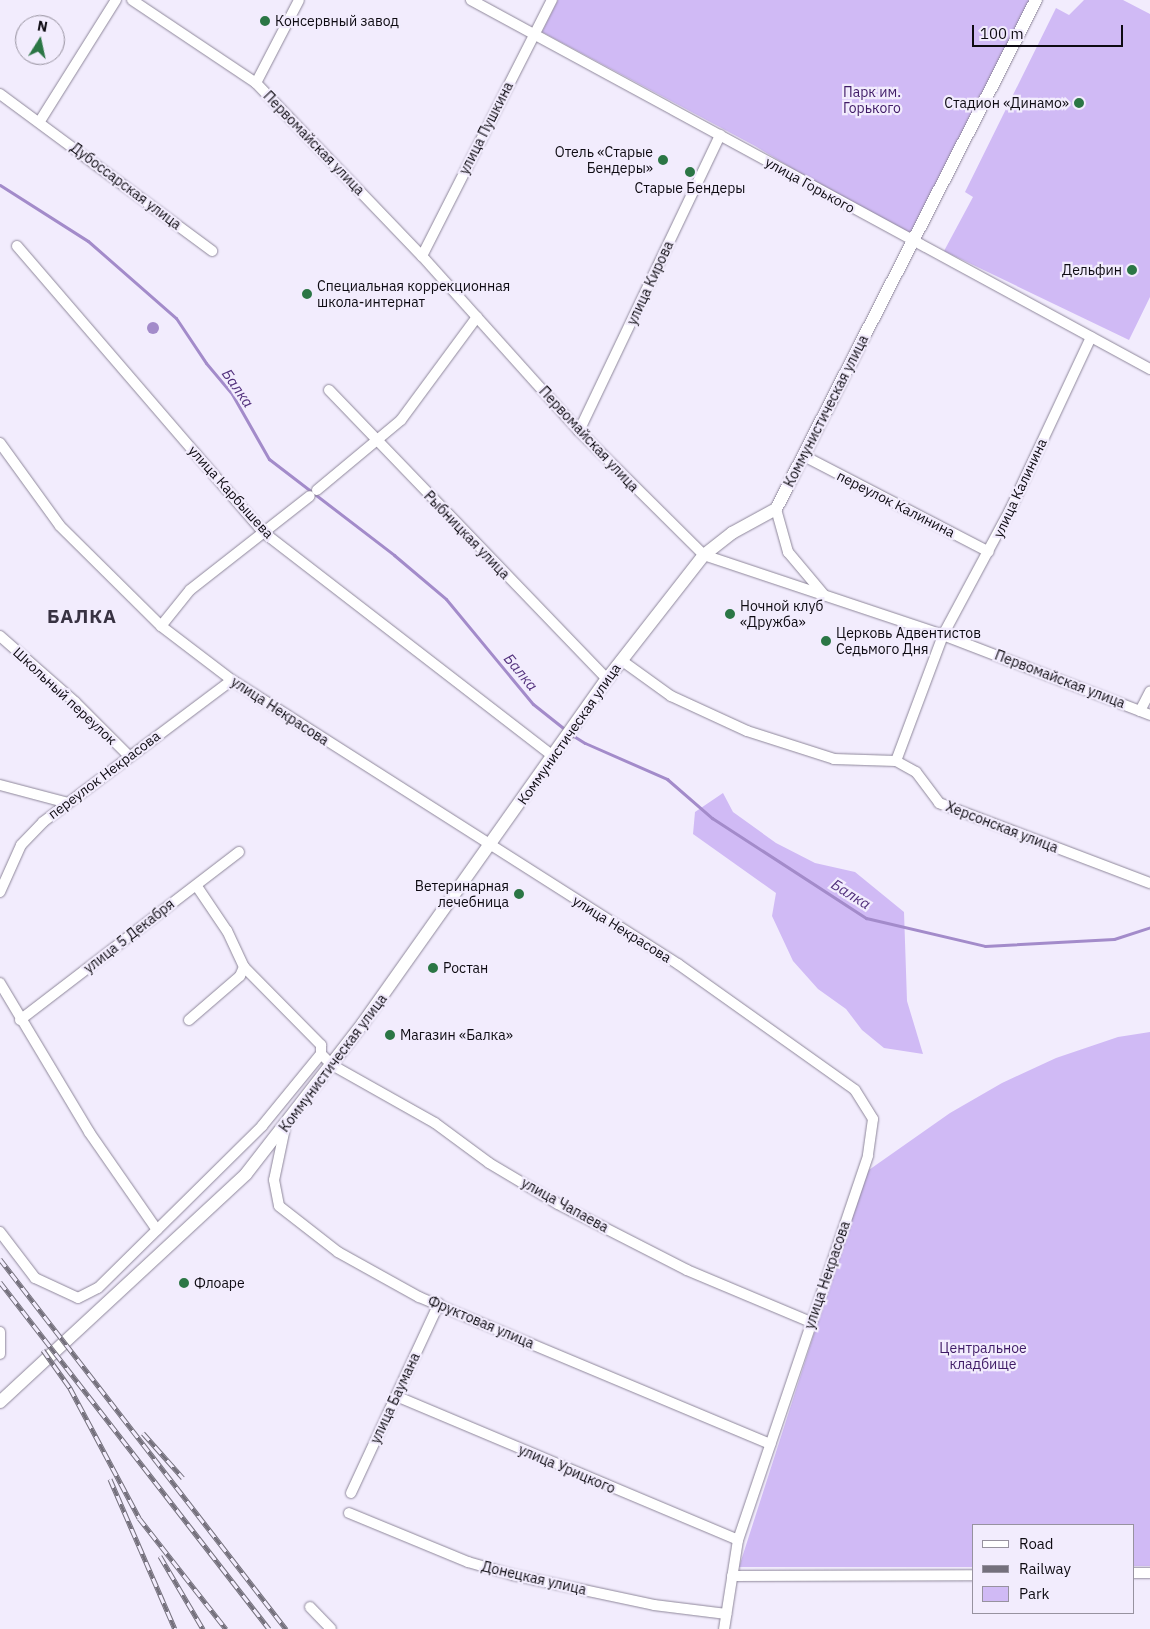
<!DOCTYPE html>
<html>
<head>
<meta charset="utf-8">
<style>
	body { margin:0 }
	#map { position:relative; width:1150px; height:1629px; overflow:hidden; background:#f2ecfd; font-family:"IBM Plex Sans",sans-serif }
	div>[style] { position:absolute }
	.green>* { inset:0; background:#d0baf5 }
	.water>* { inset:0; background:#a38bca }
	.round { border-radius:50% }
	.stream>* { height:3px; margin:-1.5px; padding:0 1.5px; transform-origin:1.5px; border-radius:1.5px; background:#a38bca }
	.roads { filter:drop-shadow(0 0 1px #8e879a) drop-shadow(0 0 1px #8e879a) }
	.minor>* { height:10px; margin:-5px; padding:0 5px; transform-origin:5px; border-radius:5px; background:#fff }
	.major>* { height:12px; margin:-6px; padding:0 6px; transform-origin:6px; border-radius:6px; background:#fff }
	.rail>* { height:5px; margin-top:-2.5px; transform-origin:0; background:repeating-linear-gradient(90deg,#f2ecfd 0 9px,#74707c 0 18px); box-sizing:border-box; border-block:1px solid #74707c }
	.dots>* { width:14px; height:14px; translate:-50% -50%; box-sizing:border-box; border:2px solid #f2ecfd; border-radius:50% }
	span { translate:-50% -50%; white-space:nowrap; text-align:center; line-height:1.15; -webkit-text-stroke:4.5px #f2ecfd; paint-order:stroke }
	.poi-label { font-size:14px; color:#0e0b12 }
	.left { translate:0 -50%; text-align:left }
	.right { translate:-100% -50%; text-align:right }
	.park-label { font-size:14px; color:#3f1b66 }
	.street-label { font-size:14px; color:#0e0b12 }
	.water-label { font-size:15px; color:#52307c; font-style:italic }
	.district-label { font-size:19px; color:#383242; font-weight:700; letter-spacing:1px }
	.legend { position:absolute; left:972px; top:1524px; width:162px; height:90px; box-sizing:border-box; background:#f2ecfd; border:1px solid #97929f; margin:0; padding:6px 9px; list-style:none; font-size:15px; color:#0e0b12 }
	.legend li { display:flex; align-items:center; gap:10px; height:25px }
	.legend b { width:25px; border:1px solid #97929f }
	.north { position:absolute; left:15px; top:15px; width:50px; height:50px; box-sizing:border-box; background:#f2ecfd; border:1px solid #97929f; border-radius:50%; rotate:10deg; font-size:14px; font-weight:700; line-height:20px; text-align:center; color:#0e0b12 }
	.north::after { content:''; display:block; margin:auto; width:18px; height:22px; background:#2b7645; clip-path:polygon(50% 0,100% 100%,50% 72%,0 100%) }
	.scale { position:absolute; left:972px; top:25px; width:151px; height:22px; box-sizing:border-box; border:2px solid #0e0b12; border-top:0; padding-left:6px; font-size:15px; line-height:18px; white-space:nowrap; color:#0e0b12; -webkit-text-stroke:4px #f2ecfd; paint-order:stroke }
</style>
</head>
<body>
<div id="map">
	<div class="green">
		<div style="clip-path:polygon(558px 0,1036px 0,913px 241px,755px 146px,542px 32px)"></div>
		<div style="clip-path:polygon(1084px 0,1123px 0,1150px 14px,1150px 297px,1129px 340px,944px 251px,973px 197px,965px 192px,1056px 8px,1069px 15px)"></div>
		<div style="clip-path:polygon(723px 793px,733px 812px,776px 843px,815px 863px,855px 872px,904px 912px,907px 1001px,923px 1054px,884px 1048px,862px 1030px,846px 1009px,818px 989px,793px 961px,772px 916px,776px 893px,693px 834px,695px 812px)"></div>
		<div style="clip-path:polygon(1150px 1032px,1150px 1566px,1134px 1566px,1134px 1525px,974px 1525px,974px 1567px,739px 1567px,866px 1172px,950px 1113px,1002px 1083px,1056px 1058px,1118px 1037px)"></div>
	</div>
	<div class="water">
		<div class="round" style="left:147px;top:322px;width:12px;height:12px"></div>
	</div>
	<div class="stream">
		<div style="left:0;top:185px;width:104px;rotate:32.5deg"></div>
		<div style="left:88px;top:241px;width:117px;rotate:41.2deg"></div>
		<div style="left:176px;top:318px;width:54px;rotate:56.3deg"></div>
		<div style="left:206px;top:363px;width:40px;rotate:50deg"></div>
		<div style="left:232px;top:394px;width:75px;rotate:60.4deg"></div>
		<div style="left:269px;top:459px;width:158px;rotate:37.5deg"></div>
		<div style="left:394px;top:555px;width:68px;rotate:40.2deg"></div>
		<div style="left:446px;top:599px;width:136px;rotate:50.4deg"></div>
		<div style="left:533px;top:704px;width:43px;rotate:38.5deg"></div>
		<div style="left:572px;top:735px;width:15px;rotate:32deg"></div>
		<div style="left:585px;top:743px;width:90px;rotate:23.7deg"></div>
		<div style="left:667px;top:779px;width:60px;rotate:40.9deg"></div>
		<div style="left:712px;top:818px;width:184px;rotate:33deg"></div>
		<div style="left:866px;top:918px;width:122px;rotate:13.2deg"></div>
		<div style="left:985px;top:946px;width:129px;rotate:-3.1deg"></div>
		<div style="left:1114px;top:939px;width:38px;rotate:-18deg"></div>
	</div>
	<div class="roads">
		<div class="minor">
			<div style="left:132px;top:0;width:149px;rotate:33.8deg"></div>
			<div style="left:256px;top:83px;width:240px;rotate:46.2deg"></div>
			<div style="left:422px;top:256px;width:235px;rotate:48.1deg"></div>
			<div style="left:579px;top:431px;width:176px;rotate:44.8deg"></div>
			<div style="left:704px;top:555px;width:252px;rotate:18.5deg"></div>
			<div style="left:943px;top:635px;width:222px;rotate:21.1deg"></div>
			<div style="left:471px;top:0;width:773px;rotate:28.52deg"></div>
			<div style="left:256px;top:83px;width:93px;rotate:-62.6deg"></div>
			<div style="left:0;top:94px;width:264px;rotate:36.5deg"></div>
			<div style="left:40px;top:121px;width:143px;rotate:-57.9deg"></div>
			<div style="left:17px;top:246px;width:377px;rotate:49.3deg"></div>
			<div style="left:263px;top:532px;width:366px;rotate:37.7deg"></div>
			<div style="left:422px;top:256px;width:287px;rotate:-63.1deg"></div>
			<div style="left:329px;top:390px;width:401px;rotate:46.1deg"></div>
			<div style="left:579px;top:431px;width:328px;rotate:-64.5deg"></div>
			<div style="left:0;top:443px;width:102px;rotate:54.1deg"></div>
			<div style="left:60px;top:526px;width:142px;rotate:44.7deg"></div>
			<div style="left:161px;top:626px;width:89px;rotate:37.3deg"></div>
			<div style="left:232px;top:680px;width:529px;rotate:32.49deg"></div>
			<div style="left:678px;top:964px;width:217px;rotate:35.4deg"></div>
			<div style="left:855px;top:1090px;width:34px;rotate:58deg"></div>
			<div style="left:873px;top:1119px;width:37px;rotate:98deg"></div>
			<div style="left:868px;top:1156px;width:405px;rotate:108.7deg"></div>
			<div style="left:738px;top:1540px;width:90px;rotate:98.9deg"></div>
			<div style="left:804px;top:456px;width:208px;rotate:27.4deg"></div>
			<div style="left:317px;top:490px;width:109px;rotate:-39.8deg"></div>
			<div style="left:401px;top:420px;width:128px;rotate:-53.6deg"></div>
			<div style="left:776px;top:509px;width:45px;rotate:74.4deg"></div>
			<div style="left:788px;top:552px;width:57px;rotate:49.9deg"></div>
			<div style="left:161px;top:626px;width:46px;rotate:-51.1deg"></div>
			<div style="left:190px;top:590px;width:152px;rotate:-38.1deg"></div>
			<div style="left:0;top:636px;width:100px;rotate:41.3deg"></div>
			<div style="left:75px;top:702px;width:76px;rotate:45deg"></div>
			<div style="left:621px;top:660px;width:62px;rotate:35.8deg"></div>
			<div style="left:671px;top:696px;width:84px;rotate:24.7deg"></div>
			<div style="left:747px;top:731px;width:91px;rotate:17.8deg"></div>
			<div style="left:834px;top:759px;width:62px;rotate:1.8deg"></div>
			<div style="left:896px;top:761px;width:23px;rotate:29deg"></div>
			<div style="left:916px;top:772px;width:39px;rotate:53deg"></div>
			<div style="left:939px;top:803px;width:226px;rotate:20.8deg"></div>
			<div style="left:1140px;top:711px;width:22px;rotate:-63deg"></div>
			<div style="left:896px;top:761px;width:134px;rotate:-69.5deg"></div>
			<div style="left:943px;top:635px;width:142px;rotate:-61.8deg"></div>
			<div style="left:1010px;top:510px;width:191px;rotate:-64.9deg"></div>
			<div style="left:0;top:785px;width:70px;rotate:14.8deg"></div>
			<div style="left:0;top:892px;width:51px;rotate:-65.9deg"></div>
			<div style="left:21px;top:845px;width:32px;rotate:-46deg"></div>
			<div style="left:43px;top:822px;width:236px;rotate:-36.9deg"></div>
			<div style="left:244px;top:967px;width:110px;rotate:45.4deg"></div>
			<div style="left:321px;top:1045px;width:9px;rotate:90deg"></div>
			<div style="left:0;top:983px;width:174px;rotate:59.1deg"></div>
			<div style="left:89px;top:1132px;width:119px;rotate:55.2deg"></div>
			<div style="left:20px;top:1020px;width:276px;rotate:-37.5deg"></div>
			<div style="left:189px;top:1020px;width:67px;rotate:-40.8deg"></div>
			<div style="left:240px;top:976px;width:10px;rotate:-66deg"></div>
			<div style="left:244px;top:967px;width:40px;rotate:-115deg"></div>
			<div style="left:227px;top:931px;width:55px;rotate:-124deg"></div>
			<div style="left:285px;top:1128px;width:53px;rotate:101.9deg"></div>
			<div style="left:274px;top:1180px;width:26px;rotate:79deg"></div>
			<div style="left:279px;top:1206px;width:75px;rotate:37.9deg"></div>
			<div style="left:338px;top:1252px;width:93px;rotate:29.1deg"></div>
			<div style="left:419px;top:1297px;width:381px;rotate:22.7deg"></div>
			<div style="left:0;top:1232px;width:58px;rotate:52.7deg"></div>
			<div style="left:35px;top:1278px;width:47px;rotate:24.9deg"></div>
			<div style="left:78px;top:1298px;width:22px;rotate:-27deg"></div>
			<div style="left:98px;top:1288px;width:231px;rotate:-44.6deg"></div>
			<div style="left:262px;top:1126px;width:93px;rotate:-50.7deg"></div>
			<div style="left:321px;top:1054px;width:16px;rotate:45deg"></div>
			<div style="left:332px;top:1065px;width:118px;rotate:29.4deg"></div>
			<div style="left:435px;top:1123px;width:67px;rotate:36.5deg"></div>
			<div style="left:489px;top:1163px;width:80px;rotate:30.7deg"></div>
			<div style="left:558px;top:1204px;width:145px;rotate:27.1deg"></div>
			<div style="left:687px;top:1270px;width:134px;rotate:22.8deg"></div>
			<div style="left:0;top:1332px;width:22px;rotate:90deg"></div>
			<div style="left:396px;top:1396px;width:371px;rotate:22.8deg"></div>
			<div style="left:351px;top:1493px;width:209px;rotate:-65.1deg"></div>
			<div style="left:349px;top:1513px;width:129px;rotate:22.4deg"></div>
			<div style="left:468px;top:1562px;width:47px;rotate:16.1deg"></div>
			<div style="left:513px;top:1575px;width:144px;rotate:12deg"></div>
			<div style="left:654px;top:1605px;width:73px;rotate:7.1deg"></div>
			<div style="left:1134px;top:1573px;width:16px"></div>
			<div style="left:732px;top:1576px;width:242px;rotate:-0.2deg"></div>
			<div style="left:310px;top:1607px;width:30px;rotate:46deg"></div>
		</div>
		<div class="major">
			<div style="left:0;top:1402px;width:335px;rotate:-42.8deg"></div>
			<div style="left:246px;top:1174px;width:191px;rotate:-52.2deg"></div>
			<div style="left:363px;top:1023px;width:422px;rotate:-54.7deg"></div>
			<div style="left:607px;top:679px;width:157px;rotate:-52deg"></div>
			<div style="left:704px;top:555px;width:36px;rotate:-38deg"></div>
			<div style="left:732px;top:533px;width:50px;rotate:-28.6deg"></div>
			<div style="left:776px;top:509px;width:572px;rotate:-62.94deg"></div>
		</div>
	</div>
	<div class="rail">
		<div style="left:0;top:1259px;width:468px;rotate:52.3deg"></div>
		<div style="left:0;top:1282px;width:439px;rotate:52.2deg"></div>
		<div style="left:43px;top:1350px;width:47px;rotate:54.6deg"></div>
		<div style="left:70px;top:1388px;width:147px;rotate:62deg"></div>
		<div style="left:139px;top:1518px;width:141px;rotate:51.9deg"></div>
		<div style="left:143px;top:1433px;width:60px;rotate:48.4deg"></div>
		<div style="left:110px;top:1479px;width:163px;rotate:66.6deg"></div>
		<div style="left:160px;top:1556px;width:85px;rotate:59.5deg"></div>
	</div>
	<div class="dots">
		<div style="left:265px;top:21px;background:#2b7645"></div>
		<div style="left:1079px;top:103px;background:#2b7645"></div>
		<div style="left:663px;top:160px;background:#2b7645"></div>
		<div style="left:690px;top:172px;background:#2b7645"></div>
		<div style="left:1132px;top:270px;background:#2b7645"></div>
		<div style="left:307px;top:294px;background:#2b7645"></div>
		<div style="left:730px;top:614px;background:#2b7645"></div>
		<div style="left:826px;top:641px;background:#2b7645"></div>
		<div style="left:519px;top:894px;background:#2b7645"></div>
		<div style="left:433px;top:968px;background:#2b7645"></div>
		<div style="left:390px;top:1035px;background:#2b7645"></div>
		<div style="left:184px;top:1283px;background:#2b7645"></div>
	</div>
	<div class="poi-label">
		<span class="left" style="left:275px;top:21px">Консервный завод</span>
		<span class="right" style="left:1069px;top:103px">Стадион «Динамо»</span>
		<span class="right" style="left:653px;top:160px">Отель «Старые<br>Бендеры»</span>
		<span style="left:690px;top:188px">Старые Бендеры</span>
		<span class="right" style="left:1122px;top:270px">Дельфин</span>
		<span class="left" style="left:317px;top:294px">Специальная коррекционная<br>школа-интернат</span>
		<span class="left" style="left:740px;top:614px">Ночной клуб<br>«Дружба»</span>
		<span class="left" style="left:836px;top:641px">Церковь Адвентистов<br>Седьмого Дня</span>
		<span class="right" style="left:509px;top:894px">Ветеринарная<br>лечебница</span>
		<span class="left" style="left:443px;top:968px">Ростан</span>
		<span class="left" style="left:400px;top:1035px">Магазин «Балка»</span>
		<span class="left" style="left:194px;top:1283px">Флоаре</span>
	</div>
	<div class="park-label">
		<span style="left:872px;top:100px">Парк им.<br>Горького</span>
		<span style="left:983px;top:1356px">Центральное<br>кладбище</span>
	</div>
	<div class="street-label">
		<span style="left:486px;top:128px;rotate:-63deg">улица Пушкина</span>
		<span style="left:314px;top:143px;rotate:46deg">Первомайская улица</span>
		<span style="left:810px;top:185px;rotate:29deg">улица Горького</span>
		<span style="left:126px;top:186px;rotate:37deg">Дубоссарская улица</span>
		<span style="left:650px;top:283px;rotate:-65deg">улица Кирова</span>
		<span style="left:826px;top:411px;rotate:-63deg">Коммунистическая улица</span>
		<span style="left:589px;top:439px;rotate:47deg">Первомайская улица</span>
		<span style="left:1020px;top:488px;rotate:-65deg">улица Калинина</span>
		<span style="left:231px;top:492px;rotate:48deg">улица Карбышева</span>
		<span style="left:896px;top:504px;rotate:27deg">переулок Калинина</span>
		<span style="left:467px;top:535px;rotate:46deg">Рыбницкая улица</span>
		<span style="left:1060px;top:679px;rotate:21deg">Первомайская улица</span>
		<span style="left:65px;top:696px;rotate:43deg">Школьный переулок</span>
		<span style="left:280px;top:711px;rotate:33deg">улица Некрасова</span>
		<span style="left:569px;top:734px;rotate:-55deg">Коммунистическая улица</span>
		<span style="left:104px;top:775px;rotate:-37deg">переулок Некрасова</span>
		<span style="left:1002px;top:827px;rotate:21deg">Херсонская улица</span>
		<span style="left:622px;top:929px;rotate:32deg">улица Некрасова</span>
		<span style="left:129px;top:936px;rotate:-38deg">улица 5 Декабря</span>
		<span style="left:333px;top:1063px;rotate:-53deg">Коммунистическая улица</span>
		<span style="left:565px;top:1205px;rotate:29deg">улица Чапаева</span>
		<span style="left:827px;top:1275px;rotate:-71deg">улица Некрасова</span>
		<span style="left:481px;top:1322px;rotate:23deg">Фруктовая улица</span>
		<span style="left:395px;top:1398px;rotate:-65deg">улица Баумана</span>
		<span style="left:567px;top:1469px;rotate:23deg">улица Урицкого</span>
		<span style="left:534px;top:1578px;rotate:13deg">Донецкая улица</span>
	</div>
	<div class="water-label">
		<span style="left:238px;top:388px;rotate:55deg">Балка</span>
		<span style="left:521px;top:672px;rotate:50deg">Балка</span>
		<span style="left:851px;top:894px;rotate:32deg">Балка</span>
	</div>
	<div class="district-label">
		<span style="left:82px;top:617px">БАЛКА</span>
	</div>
	<ul class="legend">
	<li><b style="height:6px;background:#fff"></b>Road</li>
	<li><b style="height:6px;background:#74707c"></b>Railway</li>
	<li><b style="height:14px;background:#d0baf5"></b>Park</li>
	</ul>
	<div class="north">N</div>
	<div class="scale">100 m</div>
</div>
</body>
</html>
